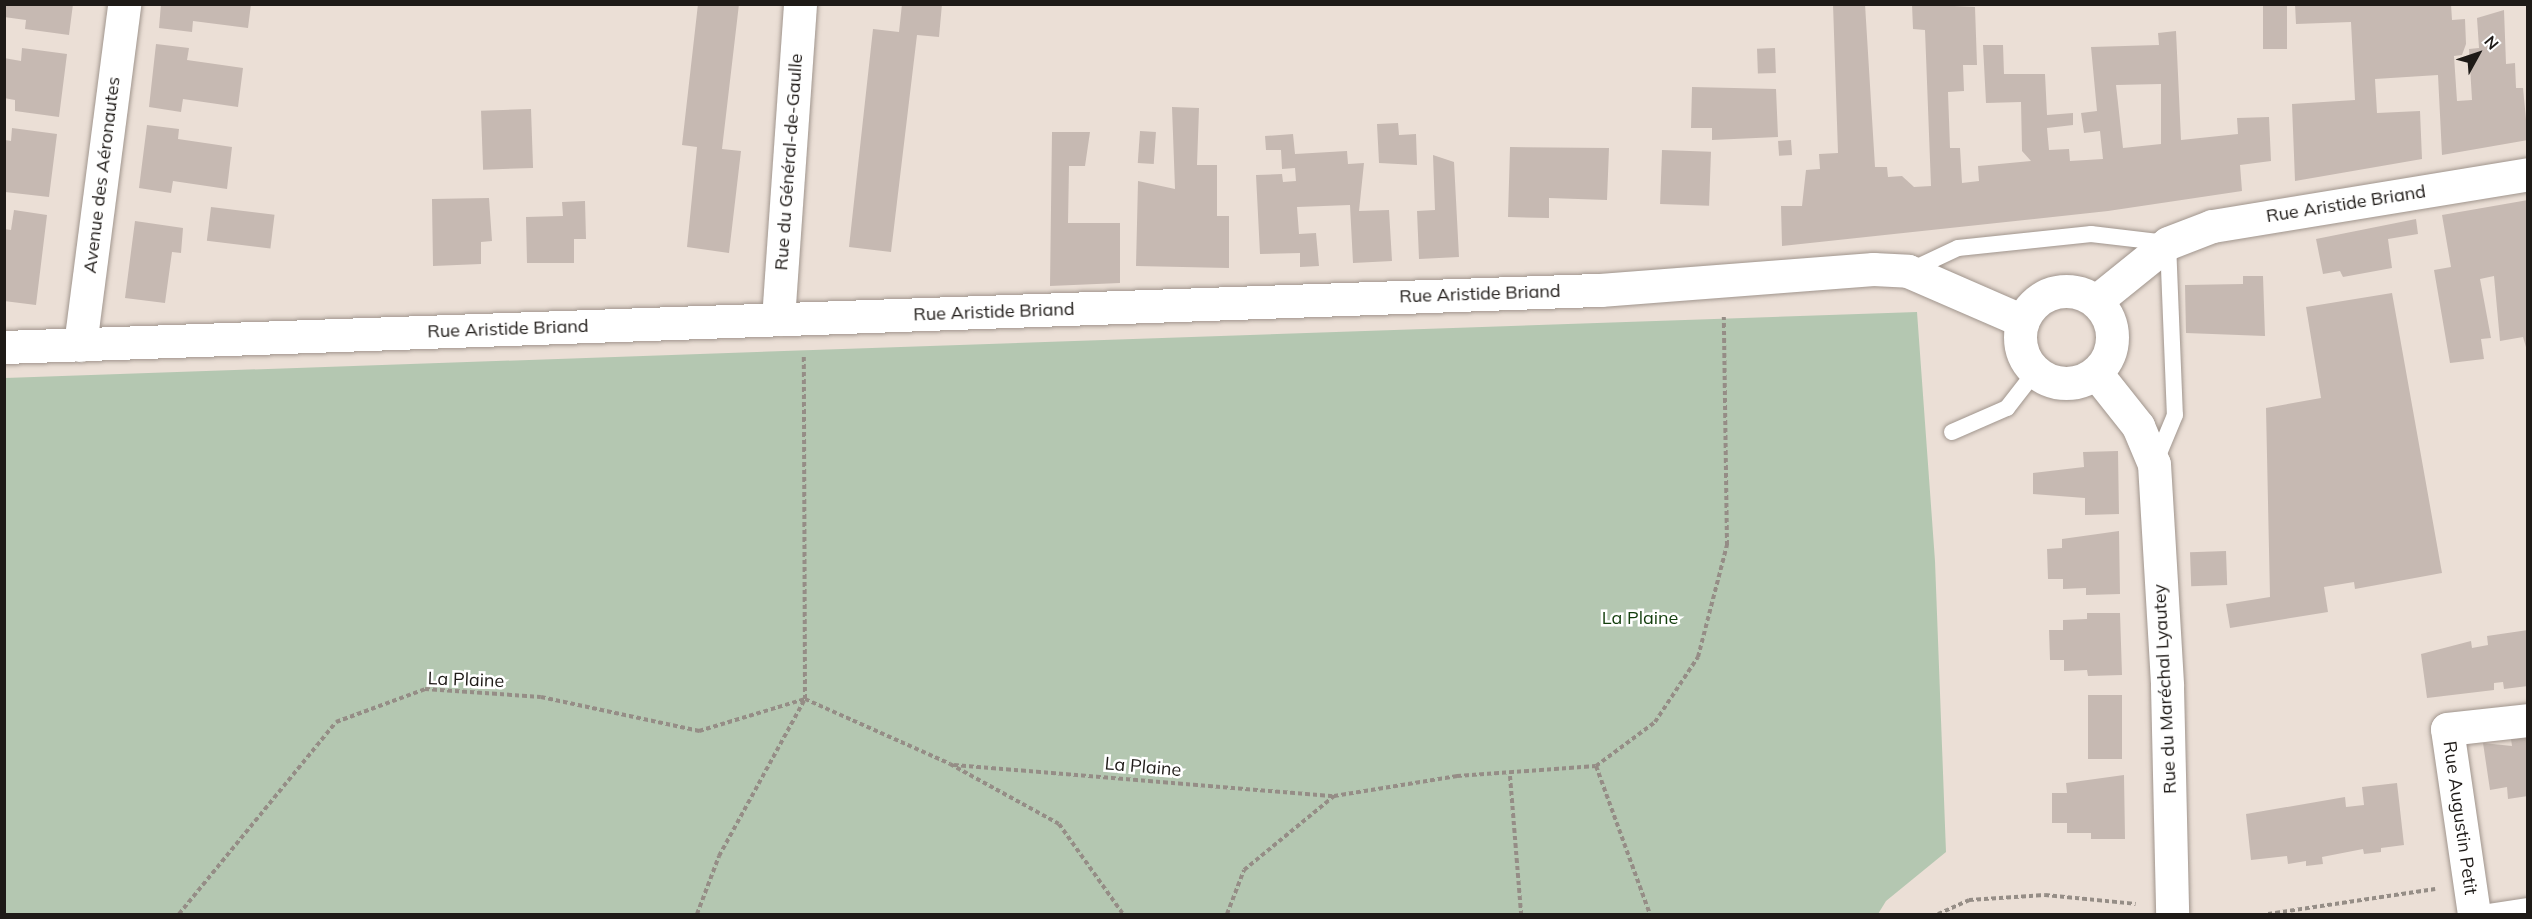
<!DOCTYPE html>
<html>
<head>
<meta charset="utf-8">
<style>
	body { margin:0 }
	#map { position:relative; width:2532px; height:919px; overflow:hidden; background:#ebdfd6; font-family:Mulish,sans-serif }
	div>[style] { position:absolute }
	.green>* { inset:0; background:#b4c7b1 }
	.building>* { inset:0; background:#c6b9b2; transform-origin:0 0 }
	.path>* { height:4px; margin-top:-2px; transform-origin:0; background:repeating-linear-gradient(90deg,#958d86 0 4.5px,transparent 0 7.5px) }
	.roads { filter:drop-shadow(0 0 2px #a0958d) drop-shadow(0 0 2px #a0958d) }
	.service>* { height:16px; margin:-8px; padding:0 8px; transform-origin:8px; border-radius:8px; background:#fff }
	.minor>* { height:33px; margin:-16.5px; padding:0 16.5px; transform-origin:16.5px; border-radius:16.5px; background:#fff }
	.tertiary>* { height:33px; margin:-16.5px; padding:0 16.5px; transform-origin:16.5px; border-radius:16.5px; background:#fff }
	.tertiary>.ring { margin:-16.5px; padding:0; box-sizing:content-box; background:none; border:33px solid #fff; border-radius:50% }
	span { translate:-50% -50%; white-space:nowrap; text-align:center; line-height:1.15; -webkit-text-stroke:5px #fff; paint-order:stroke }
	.street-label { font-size:18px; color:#1e1a17 }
	.park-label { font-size:18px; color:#123d0c }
	.frame { position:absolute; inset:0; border:6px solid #1e1a17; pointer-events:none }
	.north { position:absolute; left:2448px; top:24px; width:60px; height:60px; -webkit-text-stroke:4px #fff; paint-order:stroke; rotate:50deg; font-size:16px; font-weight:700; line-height:24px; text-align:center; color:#1e1a17 }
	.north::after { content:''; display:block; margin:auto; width:21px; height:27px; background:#1e1a17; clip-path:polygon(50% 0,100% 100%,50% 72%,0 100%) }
</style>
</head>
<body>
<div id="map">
	<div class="green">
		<div style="clip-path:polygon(1917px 312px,1935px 561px,1946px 852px,1886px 901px,1878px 914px,5px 914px,5px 378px)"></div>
	</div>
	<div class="building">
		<div style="clip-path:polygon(4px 4px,73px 4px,69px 35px,25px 29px,26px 20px,4px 17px)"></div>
		<div style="clip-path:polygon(161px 4px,251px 4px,248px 28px,193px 21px,192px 32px,159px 28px)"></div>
		<div style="clip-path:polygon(698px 4px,739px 4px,722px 149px,741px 151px,729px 253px,687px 247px,697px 147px,682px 145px)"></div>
		<div style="clip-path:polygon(902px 4px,942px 4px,939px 37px,917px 35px,891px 252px,849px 247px,873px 29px,899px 32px)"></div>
		<div style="clip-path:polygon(evenodd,1833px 4px,1865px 4px,1875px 167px,1887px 167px,1888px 177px,1902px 176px,1914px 187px,1931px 186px,1925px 30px,1913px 29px,1912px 4px,1975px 7px,1977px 65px,1963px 65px,1964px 91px,1948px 92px,1950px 148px,1960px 148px,1962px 183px,1979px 181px,1978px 166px,2031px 161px,2022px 151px,2021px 102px,1986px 103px,1983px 45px,2003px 45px,2004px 74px,2045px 74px,2047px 115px,2073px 113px,2073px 125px,2047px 128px,2049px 150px,2069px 149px,2070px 161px,2103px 159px,2100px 131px,2084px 133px,2081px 113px,2097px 111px,2091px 47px,2159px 45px,2158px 33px,2176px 31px,2181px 140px,2238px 134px,2237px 118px,2269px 117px,2271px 161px,2240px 165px,2242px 191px,2108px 211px,1782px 246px,1781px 206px,1802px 206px,1806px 170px,1820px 169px,1819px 154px,1838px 153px,1833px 4px,2161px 84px,2161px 144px,2123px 148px,2116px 85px,2161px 84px)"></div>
		<div style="clip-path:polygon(2295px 4px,2451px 4px,2452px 20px,2465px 19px,2466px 44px,2462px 55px,2454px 56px,2457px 101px,2472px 100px,2469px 49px,2479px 48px,2477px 18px,2504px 10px,2506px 64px,2515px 63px,2516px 88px,2523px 88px,2528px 140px,2442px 155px,2438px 75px,2375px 79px,2377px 113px,2420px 111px,2422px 159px,2295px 181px,2292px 104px,2355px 100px,2351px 22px,2296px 24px)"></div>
		<div style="left:2263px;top:5px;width:24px;height:44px"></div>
		<div style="clip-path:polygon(156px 44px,189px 48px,187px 60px,243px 68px,238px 107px,183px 99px,181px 112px,149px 107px)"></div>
		<div style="clip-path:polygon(22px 48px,67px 54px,59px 117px,15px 111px,15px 100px,4px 98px,4px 58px,21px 61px)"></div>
		<div style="left:1775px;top:48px;width:25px;height:18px;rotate:88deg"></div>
		<div style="clip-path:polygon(1692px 87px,1776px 89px,1778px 137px,1712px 140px,1712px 128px,1691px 128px)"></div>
		<div style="clip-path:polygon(1172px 107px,1199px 108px,1197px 165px,1217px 165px,1217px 216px,1229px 216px,1229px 268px,1136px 266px,1138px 181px,1175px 189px)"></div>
		<div style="left:531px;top:109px;width:59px;height:50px;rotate:88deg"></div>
		<div style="clip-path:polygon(1398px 123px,1399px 135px,1416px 134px,1417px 165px,1379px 163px,1377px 124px)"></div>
		<div style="clip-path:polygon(147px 125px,179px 129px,178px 139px,232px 147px,227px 189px,173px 181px,171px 193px,139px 188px)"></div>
		<div style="clip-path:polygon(12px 128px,57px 134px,49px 197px,5px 192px,5px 140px,11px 141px)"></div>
		<div style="left:1140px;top:131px;width:16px;height:32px;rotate:4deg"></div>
		<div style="clip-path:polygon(1052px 132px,1090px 132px,1085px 166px,1069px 166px,1068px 223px,1120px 223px,1120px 283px,1050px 286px)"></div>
		<div style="clip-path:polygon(1293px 134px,1295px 154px,1347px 151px,1348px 164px,1364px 163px,1359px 211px,1389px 210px,1392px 261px,1353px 263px,1350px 205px,1297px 207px,1299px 234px,1316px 233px,1319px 266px,1300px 267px,1300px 253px,1260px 254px,1256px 175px,1282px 174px,1283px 182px,1296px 181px,1295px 168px,1282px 169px,1281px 150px,1266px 150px,1265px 136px)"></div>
		<div style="left:1791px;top:140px;width:15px;height:13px;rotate:86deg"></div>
		<div style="clip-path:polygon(1510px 147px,1609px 148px,1607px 200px,1549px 198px,1549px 218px,1508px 217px)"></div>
		<div style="left:1662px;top:150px;width:49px;height:54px;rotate:2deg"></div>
		<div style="clip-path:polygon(1433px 155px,1454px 162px,1459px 257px,1419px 259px,1417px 211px,1435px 210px)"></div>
		<div style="clip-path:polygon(489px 198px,492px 241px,481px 242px,481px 264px,433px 266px,432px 199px)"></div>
		<div style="clip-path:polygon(2528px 200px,2528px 354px,2523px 337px,2500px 341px,2494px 276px,2480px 279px,2491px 338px,2481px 339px,2484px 359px,2450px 363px,2434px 270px,2451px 267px,2442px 215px)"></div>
		<div style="clip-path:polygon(585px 201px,586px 239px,574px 239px,574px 263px,527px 263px,526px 217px,563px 216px,562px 202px)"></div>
		<div style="left:211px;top:207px;width:64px;height:34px;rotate:7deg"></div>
		<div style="clip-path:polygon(14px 210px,47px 215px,36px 305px,4px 301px,4px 229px,11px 230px)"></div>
		<div style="clip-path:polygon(2416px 219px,2418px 234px,2388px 239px,2392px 268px,2343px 277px,2340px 271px,2323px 274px,2316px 239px)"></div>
		<div style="clip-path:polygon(135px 221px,183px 228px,181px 253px,172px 252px,165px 303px,125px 298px)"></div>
		<div style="clip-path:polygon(2243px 276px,2263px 276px,2265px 336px,2186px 333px,2185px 285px,2243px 284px)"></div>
		<div style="clip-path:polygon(2392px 293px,2442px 573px,2355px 589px,2354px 582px,2324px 587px,2328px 612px,2230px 628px,2226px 604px,2270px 597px,2266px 408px,2321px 398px,2306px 307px)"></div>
		<div style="clip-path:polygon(2118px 451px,2119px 514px,2085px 515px,2085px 498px,2033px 494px,2033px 473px,2084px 467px,2083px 452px)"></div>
		<div style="clip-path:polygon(2119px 531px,2120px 594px,2086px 595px,2086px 588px,2063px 589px,2063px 579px,2048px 579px,2047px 549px,2062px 548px,2062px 539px)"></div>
		<div style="left:2226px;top:551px;width:34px;height:36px;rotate:88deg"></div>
		<div style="clip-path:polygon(2087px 613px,2120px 613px,2122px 675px,2088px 676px,2087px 670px,2064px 671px,2064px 660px,2050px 660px,2049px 630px,2063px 630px,2063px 620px,2087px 619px)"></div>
		<div style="clip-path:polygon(2528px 630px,2528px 686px,2504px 689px,2503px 682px,2494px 683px,2494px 690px,2427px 698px,2421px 654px,2471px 641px,2472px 648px,2488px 645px,2487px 636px)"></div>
		<div style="left:2088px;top:695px;width:34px;height:64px"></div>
		<div style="clip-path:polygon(2528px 737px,2528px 796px,2508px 799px,2507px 787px,2490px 790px,2483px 743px,2512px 746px,2511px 739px)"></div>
		<div style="clip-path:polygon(2124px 775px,2125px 839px,2091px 839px,2091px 833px,2067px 833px,2067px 823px,2052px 823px,2052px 793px,2067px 793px,2066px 783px)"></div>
		<div style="clip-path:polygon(2397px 783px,2404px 845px,2381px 848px,2381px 852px,2364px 854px,2363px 849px,2322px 857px,2323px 864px,2306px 866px,2306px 861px,2288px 864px,2287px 856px,2251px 860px,2246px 814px,2345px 797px,2346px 807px,2364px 805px,2362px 787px)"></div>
	</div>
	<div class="path">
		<div style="left:954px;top:765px;width:381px;rotate:4.7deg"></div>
		<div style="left:1596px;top:766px;width:158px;rotate:70deg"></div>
		<div style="left:1510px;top:776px;width:138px;rotate:85.4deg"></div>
		<div style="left:179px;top:914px;width:248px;rotate:-50.7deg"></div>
		<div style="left:336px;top:722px;width:95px;rotate:-20.3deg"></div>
		<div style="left:425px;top:689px;width:116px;rotate:3.9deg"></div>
		<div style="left:541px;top:697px;width:162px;rotate:12.1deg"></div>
		<div style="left:699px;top:731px;width:111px;rotate:-16.8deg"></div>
		<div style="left:805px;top:699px;width:159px;rotate:24.1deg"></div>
		<div style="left:950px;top:764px;width:124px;rotate:28.8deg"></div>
		<div style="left:1059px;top:824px;width:110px;rotate:54.6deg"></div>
		<div style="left:697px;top:914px;width:62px;rotate:-69.2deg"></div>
		<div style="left:719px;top:856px;width:179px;rotate:-61.3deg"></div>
		<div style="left:805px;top:699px;width:344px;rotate:-90.2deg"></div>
		<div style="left:1227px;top:914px;width:47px;rotate:-68.9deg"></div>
		<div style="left:1244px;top:870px;width:117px;rotate:-39.4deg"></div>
		<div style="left:1334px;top:796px;width:125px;rotate:-9.2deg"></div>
		<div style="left:1457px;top:776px;width:139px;rotate:-4.1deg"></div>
		<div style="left:1596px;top:766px;width:74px;rotate:-36.7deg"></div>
		<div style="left:1655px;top:722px;width:78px;rotate:-56.5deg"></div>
		<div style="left:1698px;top:657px;width:116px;rotate:-75.5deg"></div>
		<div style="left:1727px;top:545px;width:228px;rotate:-90.8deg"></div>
		<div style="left:1938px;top:914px;width:34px;rotate:-24deg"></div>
		<div style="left:1969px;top:900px;width:76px;rotate:-3.8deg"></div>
		<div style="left:2045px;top:895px;width:91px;rotate:5.6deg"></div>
		<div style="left:2268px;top:914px;width:169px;rotate:-8.5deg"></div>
	</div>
	<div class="roads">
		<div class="service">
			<div style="left:1909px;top:271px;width:54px;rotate:-25.1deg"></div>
			<div style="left:1958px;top:248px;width:134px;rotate:-6deg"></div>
			<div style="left:2091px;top:234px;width:78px;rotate:6.7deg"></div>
			<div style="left:2168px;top:243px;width:172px;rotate:87.7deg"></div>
			<div style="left:2175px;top:415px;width:52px;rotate:112.6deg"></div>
			<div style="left:1952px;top:432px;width:60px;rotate:-23.6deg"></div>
			<div style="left:2007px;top:408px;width:46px;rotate:-52.1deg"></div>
			<div style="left:2476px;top:914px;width:53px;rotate:-8.7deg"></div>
		</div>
		<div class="minor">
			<div style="left:778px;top:319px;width:316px;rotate:-86deg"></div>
			<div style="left:2474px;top:914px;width:187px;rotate:-98.3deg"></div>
			<div style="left:2447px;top:729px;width:81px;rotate:-6.3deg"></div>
		</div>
		<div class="tertiary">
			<div class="ring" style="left:2020px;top:291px;width:59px;height:59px"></div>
			<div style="left:2096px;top:301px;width:92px;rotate:-38.9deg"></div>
			<div style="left:2168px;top:243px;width:47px;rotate:-21.1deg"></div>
			<div style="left:2212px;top:226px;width:320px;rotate:-9.3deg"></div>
			<div style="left:80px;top:345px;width:344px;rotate:-82.6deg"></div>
			<div style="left:4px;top:347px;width:1597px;rotate:-2.05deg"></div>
			<div style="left:1600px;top:290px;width:274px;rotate:-4.4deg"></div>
			<div style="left:1873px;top:269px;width:35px;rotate:3deg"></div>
			<div style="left:1908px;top:271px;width:125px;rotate:23.5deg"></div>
			<div style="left:2096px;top:373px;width:68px;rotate:51.6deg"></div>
			<div style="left:2138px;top:426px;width:41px;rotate:67.2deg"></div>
			<div style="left:2154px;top:464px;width:222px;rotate:86.6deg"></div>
			<div style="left:2167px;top:686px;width:228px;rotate:88.7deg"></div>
		</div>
	</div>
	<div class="street-label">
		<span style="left:789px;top:162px;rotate:-86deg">Rue du Général-de-Gaulle</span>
		<span style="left:102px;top:175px;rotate:-83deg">Avenue des Aéronautes</span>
		<span style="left:2346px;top:204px;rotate:-9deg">Rue Aristide Briand</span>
		<span style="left:1480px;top:294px;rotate:-2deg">Rue Aristide Briand</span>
		<span style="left:994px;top:312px;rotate:-2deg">Rue Aristide Briand</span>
		<span style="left:508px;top:329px;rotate:-2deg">Rue Aristide Briand</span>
		<span style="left:466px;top:680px;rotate:2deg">La Plaine</span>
		<span style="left:2165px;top:689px;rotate:-93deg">Rue du Maréchal Lyautey</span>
		<span style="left:1143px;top:767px;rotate:5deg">La Plaine</span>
		<span style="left:2460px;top:818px;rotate:82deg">Rue Augustin Petit</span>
	</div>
	<div class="park-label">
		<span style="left:1640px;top:618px">La Plaine</span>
	</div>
	<div class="frame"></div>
	<div class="north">N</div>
</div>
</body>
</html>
